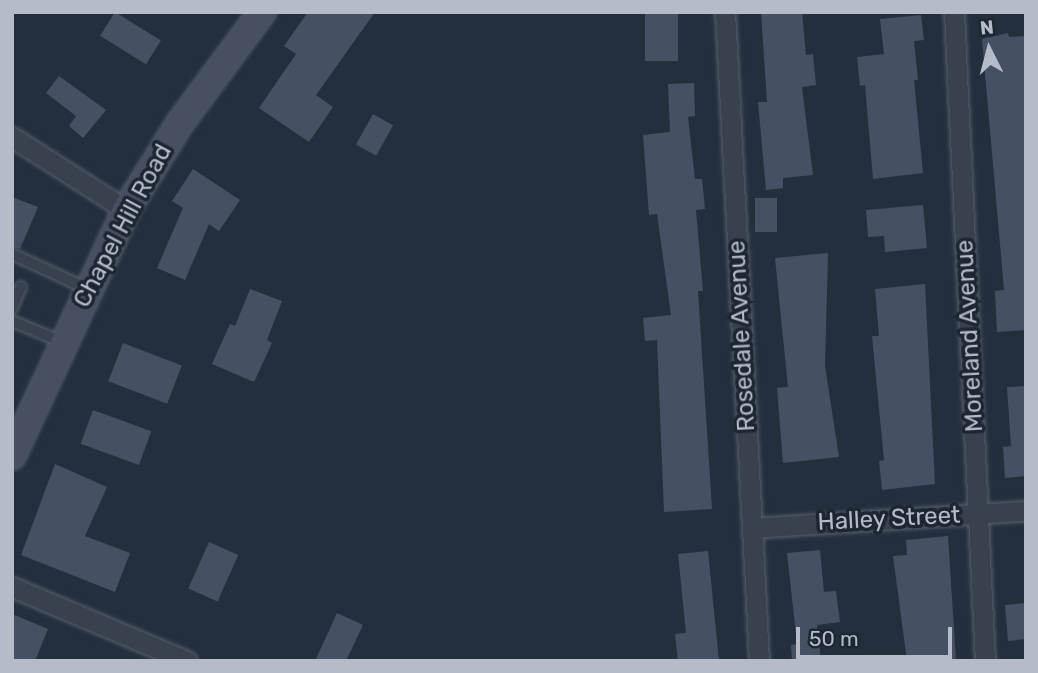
<!DOCTYPE html>
<html>
<head>
<meta charset="utf-8">
<style>
	body { margin:0 }
	#map { position:relative; width:1038px; height:673px; overflow:hidden; background:#242f3e; font-family:Rubik,sans-serif }
	div>[style] { position:absolute }
	.building>* { inset:0; background:#455162; transform-origin:0 0 }
	.roads { filter:drop-shadow(0 0 2px #565f6c) drop-shadow(0 0 2px #565f6c) }
	.lane>* { height:10px; margin:-5px; padding:0 5px; transform-origin:5px; border-radius:5px; background:#38414e }
	.street>* { height:19px; margin:-9.5px; padding:0 9.5px; transform-origin:9.5px; border-radius:9.5px; background:#38414e }
	.secondary>* { height:26px; margin:-13px; padding:0 13px; transform-origin:13px; border-radius:13px; background:#465061 }
	span { translate:-50% -50%; white-space:nowrap; text-align:center; line-height:1.15; -webkit-text-stroke:7px #1d2633; paint-order:stroke }
	.street-label { font-size:24px; color:#b4bcc9 }
	.frame { position:absolute; inset:0; border:14px solid #b4bcc9; pointer-events:none }
	.north { position:absolute; left:954px; top:14px; width:70px; height:70px; -webkit-text-stroke:5px #1d2633; paint-order:stroke; rotate:354deg; font-size:19px; font-weight:700; line-height:28px; text-align:center; color:#b4bcc9 }
	.north::after { content:''; display:block; margin:auto; width:24px; height:32px; background:#b4bcc9; clip-path:polygon(50% 0,100% 100%,50% 72%,0 100%) }
	.scale { position:absolute; left:796px; top:627px; width:156px; height:32px; box-sizing:border-box; border:4px solid #b4bcc9; border-top:0; padding-left:9px; font-size:21px; line-height:24px; white-space:nowrap; color:#b4bcc9; -webkit-text-stroke:5px #1d2633; paint-order:stroke }
</style>
</head>
<body>
<div id="map">
	<div class="building">
		<div style="left:115px;top:12px;width:54px;height:28px;rotate:32deg"></div>
		<div style="clip-path:polygon(308px 12px,375px 12px,316px 95px,333px 107px,309px 142px,259px 108px,296px 54px,284px 46px)"></div>
		<div style="left:645px;top:12px;width:33px;height:49px"></div>
		<div style="clip-path:polygon(761px 12px,802px 12px,806px 55px,813px 54px,816px 85px,802px 87px,813px 175px,783px 178px,783px 188px,766px 190px,758px 102px,767px 102px)"></div>
		<div style="clip-path:polygon(921px 15px,924px 40px,914px 41px,918px 80px,914px 80px,923px 173px,873px 179px,865px 85px,860px 86px,857px 57px,884px 54px,880px 19px)"></div>
		<div style="clip-path:polygon(1008px 33px,1009px 37px,1026px 36px,1026px 330px,997px 332px,995px 291px,1004px 290px,982px 39px)"></div>
		<div style="clip-path:polygon(59px 76px,106px 110px,83px 138px,69px 126px,76px 116px,46px 93px)"></div>
		<div style="clip-path:polygon(694px 83px,695px 116px,688px 117px,695px 179px,702px 179px,705px 209px,696px 210px,703px 291px,698px 291px,712px 509px,664px 512px,657px 340px,645px 341px,643px 318px,671px 315px,657px 214px,649px 215px,643px 135px,670px 132px,668px 84px)"></div>
		<div style="left:373px;top:114px;width:23px;height:35px;rotate:29deg"></div>
		<div style="clip-path:polygon(193px 169px,240px 200px,219px 231px,209px 224px,185px 280px,157px 268px,183px 208px,172px 201px)"></div>
		<div style="clip-path:polygon(12px 197px,38px 207px,20px 249px,12px 247px)"></div>
		<div style="left:755px;top:198px;width:22px;height:34px"></div>
		<div style="clip-path:polygon(923px 205px,927px 248px,885px 252px,884px 236px,868px 237px,866px 210px)"></div>
		<div style="clip-path:polygon(828px 253px,825px 366px,839px 457px,783px 463px,777px 388px,788px 387px,775px 258px)"></div>
		<div style="clip-path:polygon(925px 284px,935px 484px,882px 490px,879px 461px,884px 460px,872px 336px,879px 336px,875px 289px)"></div>
		<div style="clip-path:polygon(250px 289px,282px 301px,267px 340px,272px 343px,254px 382px,212px 364px,230px 324px,235px 326px)"></div>
		<div style="left:123px;top:343px;width:63px;height:41px;rotate:21deg"></div>
		<div style="clip-path:polygon(1026px 386px,1026px 476px,1005px 478px,1003px 447px,1011px 446px,1007px 387px)"></div>
		<div style="left:93px;top:410px;width:62px;height:36px;rotate:20deg"></div>
		<div style="clip-path:polygon(55px 464px,107px 487px,85px 536px,130px 553px,115px 592px,21px 555px)"></div>
		<div style="clip-path:polygon(948px 536px,956px 661px,907px 661px,893px 556px,907px 555px,906px 540px)"></div>
		<div style="left:209px;top:542px;width:32px;height:51px;rotate:24deg"></div>
		<div style="clip-path:polygon(820px 550px,824px 592px,836px 591px,840px 622px,817px 625px,821px 661px,792px 661px,791px 645px,797px 644px,787px 553px)"></div>
		<div style="clip-path:polygon(708px 551px,719px 661px,678px 661px,675px 634px,686px 633px,678px 554px)"></div>
		<div style="clip-path:polygon(1026px 603px,1026px 639px,1008px 641px,1005px 605px)"></div>
		<div style="clip-path:polygon(337px 613px,363px 625px,346px 661px,315px 661px)"></div>
		<div style="clip-path:polygon(12px 614px,48px 629px,35px 661px,12px 661px)"></div>
	</div>
	<div class="roads">
		<div class="lane">
			<div style="left:12px;top:254px;width:81px;rotate:24.7deg"></div>
			<div style="left:12px;top:308px;width:23px;rotate:-67deg"></div>
			<div style="left:12px;top:321px;width:54px;rotate:22.8deg"></div>
		</div>
		<div class="street">
			<div style="left:725px;top:12px;width:650px;rotate:87deg"></div>
			<div style="left:954px;top:12px;width:650px;rotate:87.27deg"></div>
			<div style="left:12px;top:137px;width:135px;rotate:32.6deg"></div>
			<div style="left:752px;top:528px;width:275px;rotate:-3.6deg"></div>
			<div style="left:12px;top:587px;width:190px;rotate:22.9deg"></div>
		</div>
		<div class="secondary">
			<div style="left:12px;top:456px;width:271px;rotate:-65.1deg"></div>
			<div style="left:126px;top:210px;width:102px;rotate:-58.2deg"></div>
			<div style="left:180px;top:123px;width:138px;rotate:-53.5deg"></div>
		</div>
	</div>
	<div class="street-label">
		<span style="left:123px;top:226px;rotate:-62deg">Chapel Hill Road</span>
		<span style="left:742px;top:336px;rotate:-93deg">Rosedale Avenue</span>
		<span style="left:970px;top:336px;rotate:-93deg">Moreland Avenue</span>
		<span style="left:889px;top:519px;rotate:-3deg">Halley Street</span>
	</div>
	<div class="frame"></div>
	<div class="north">N</div>
	<div class="scale">50 m</div>
</div>
</body>
</html>
